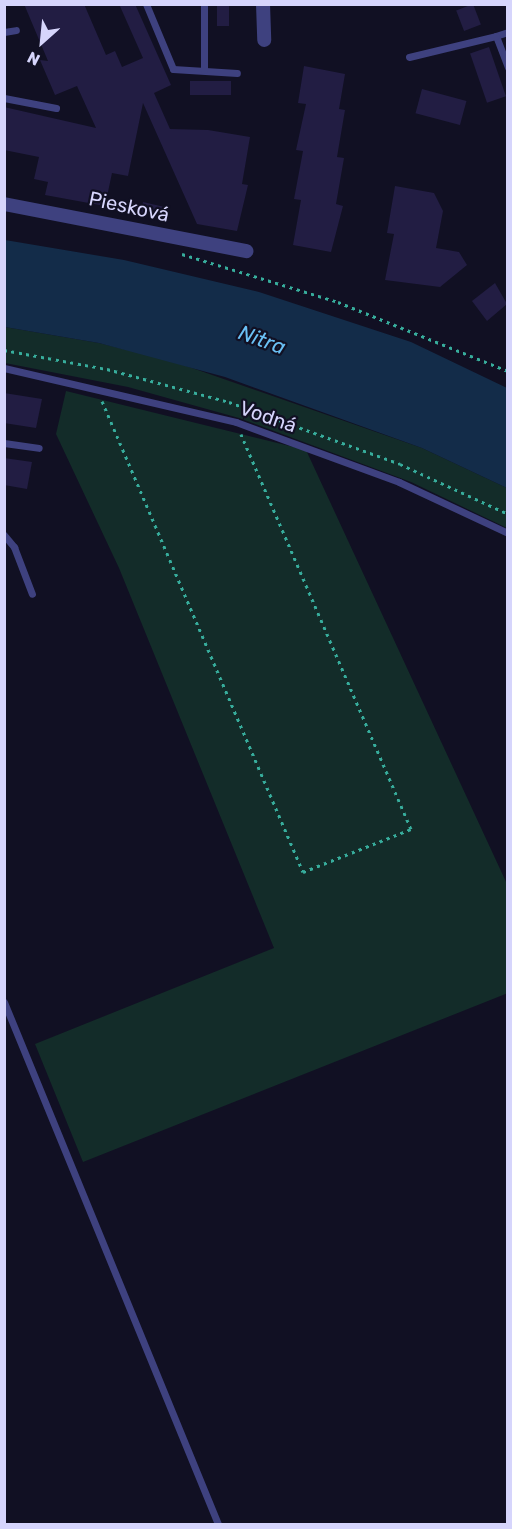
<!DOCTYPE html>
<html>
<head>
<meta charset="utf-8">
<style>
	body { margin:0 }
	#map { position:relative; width:512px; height:1529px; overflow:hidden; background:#111023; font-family:Rubik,sans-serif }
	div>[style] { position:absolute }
	.green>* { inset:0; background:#132c29 }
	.water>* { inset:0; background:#132c49 }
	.building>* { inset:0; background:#221d43; transform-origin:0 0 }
	.path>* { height:3px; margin-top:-1.5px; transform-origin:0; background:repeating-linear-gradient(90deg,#37ad9c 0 3px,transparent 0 7.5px) }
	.lane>* { height:7px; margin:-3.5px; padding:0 3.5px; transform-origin:3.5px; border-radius:3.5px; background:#3e417f }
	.street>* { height:14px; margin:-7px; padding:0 7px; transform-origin:7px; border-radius:7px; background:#3e417f }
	span { translate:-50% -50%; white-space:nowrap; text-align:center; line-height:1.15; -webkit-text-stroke:4.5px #111023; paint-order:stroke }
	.street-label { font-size:20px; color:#d6d5fc }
	.water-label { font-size:21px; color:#6ac0f5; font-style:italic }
	.frame { position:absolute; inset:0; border:6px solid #d6d5fc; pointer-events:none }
	.north { position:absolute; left:12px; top:12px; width:60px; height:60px; -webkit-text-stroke:4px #111023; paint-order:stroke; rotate:207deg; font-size:16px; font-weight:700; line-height:24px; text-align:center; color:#d6d5fc }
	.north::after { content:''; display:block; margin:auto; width:21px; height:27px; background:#d6d5fc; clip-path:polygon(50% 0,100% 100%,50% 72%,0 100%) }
</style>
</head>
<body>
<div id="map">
	<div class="green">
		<div style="clip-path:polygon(5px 327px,99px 343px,172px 361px,422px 448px,507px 488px,507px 528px,411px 482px,239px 418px,128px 387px,5px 363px)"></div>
		<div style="clip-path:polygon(66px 391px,306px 450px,507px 884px,508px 993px,83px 1162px,35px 1044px,274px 948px,119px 568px,56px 434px)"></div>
	</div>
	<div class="water">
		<div style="clip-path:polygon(5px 240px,124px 260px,259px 292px,411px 342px,507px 388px,507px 488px,422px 448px,225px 377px,99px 343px,5px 327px)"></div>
	</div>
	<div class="building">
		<div style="clip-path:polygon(24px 4px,84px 4px,106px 55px,115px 51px,122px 67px,143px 58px,119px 4px,135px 4px,171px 85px,154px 93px,170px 129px,208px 130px,250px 137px,242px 184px,248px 185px,237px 231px,197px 224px,143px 103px,128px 176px,112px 173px,105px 206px,45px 195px,48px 182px,34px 179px,39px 157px,4px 150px,4px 107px,96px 128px,77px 86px,55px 95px,40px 60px,48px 61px)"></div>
		<div style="left:217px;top:4px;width:12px;height:22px"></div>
		<div style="left:473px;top:4px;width:22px;height:18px;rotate:69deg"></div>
		<div style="left:489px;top:47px;width:52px;height:20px;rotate:71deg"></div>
		<div style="clip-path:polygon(304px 66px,345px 74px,339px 109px,345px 110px,337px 157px,344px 158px,336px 204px,343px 206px,331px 252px,293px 245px,301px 200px,294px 199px,303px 151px,296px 150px,306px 104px,298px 103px)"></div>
		<div style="left:190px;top:81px;width:41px;height:14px"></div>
		<div style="left:422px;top:89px;width:46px;height:25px;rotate:15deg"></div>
		<div style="clip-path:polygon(395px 186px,434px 193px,443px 211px,436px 248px,459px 252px,467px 265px,440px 287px,385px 280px,394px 234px,387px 233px)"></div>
		<div style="left:143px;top:202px;width:22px;height:11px;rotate:13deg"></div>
		<div style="clip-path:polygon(495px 283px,507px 304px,487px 321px,472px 301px)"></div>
		<div style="clip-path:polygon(4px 393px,42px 399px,36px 428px,4px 423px)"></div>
		<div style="clip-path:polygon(4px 458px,32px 462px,27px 489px,4px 485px)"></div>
	</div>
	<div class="path">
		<div style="left:182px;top:254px;width:163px;rotate:17.1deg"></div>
		<div style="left:338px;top:302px;width:183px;rotate:22.1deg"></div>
		<div style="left:4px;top:350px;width:105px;rotate:10.5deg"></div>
		<div style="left:107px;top:369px;width:126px;rotate:15.1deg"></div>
		<div style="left:229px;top:402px;width:182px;rotate:19.9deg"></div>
		<div style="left:400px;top:464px;width:119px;rotate:24.8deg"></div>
		<div style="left:102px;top:401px;width:512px;rotate:66.89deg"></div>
		<div style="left:303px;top:872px;width:116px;rotate:-21.7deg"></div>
		<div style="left:411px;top:829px;width:430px;rotate:-113.3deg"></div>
	</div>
	<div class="lane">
		<div style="left:146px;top:4px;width:70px;rotate:67.4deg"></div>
		<div style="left:173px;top:69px;width:64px;rotate:3.6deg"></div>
		<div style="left:204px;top:4px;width:66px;rotate:90deg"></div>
		<div style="left:4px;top:32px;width:12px;rotate:-9deg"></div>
		<div style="left:508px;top:32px;width:13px;rotate:162deg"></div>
		<div style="left:496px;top:36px;width:34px;rotate:69deg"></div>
		<div style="left:409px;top:57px;width:89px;rotate:-13.6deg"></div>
		<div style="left:4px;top:98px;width:53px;rotate:10.9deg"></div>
		<div style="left:4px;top:368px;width:238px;rotate:13.1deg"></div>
		<div style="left:236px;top:422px;width:174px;rotate:20.2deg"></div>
		<div style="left:399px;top:482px;width:120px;rotate:25.1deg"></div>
		<div style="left:4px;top:443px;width:35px;rotate:8deg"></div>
		<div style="left:4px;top:535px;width:16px;rotate:50deg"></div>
		<div style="left:14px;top:547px;width:50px;rotate:69deg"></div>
		<div style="left:4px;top:1002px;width:564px;rotate:67.71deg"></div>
	</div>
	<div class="street">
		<div style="left:263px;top:4px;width:36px;rotate:88deg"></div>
		<div style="left:4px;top:204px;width:247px;rotate:11deg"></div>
	</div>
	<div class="street-label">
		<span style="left:129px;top:207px;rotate:12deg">Piesková</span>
		<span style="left:268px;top:417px;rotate:19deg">Vodná</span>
	</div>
	<div class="water-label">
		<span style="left:262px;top:340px;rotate:20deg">Nitra</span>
	</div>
	<div class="frame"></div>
	<div class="north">N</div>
</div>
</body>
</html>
